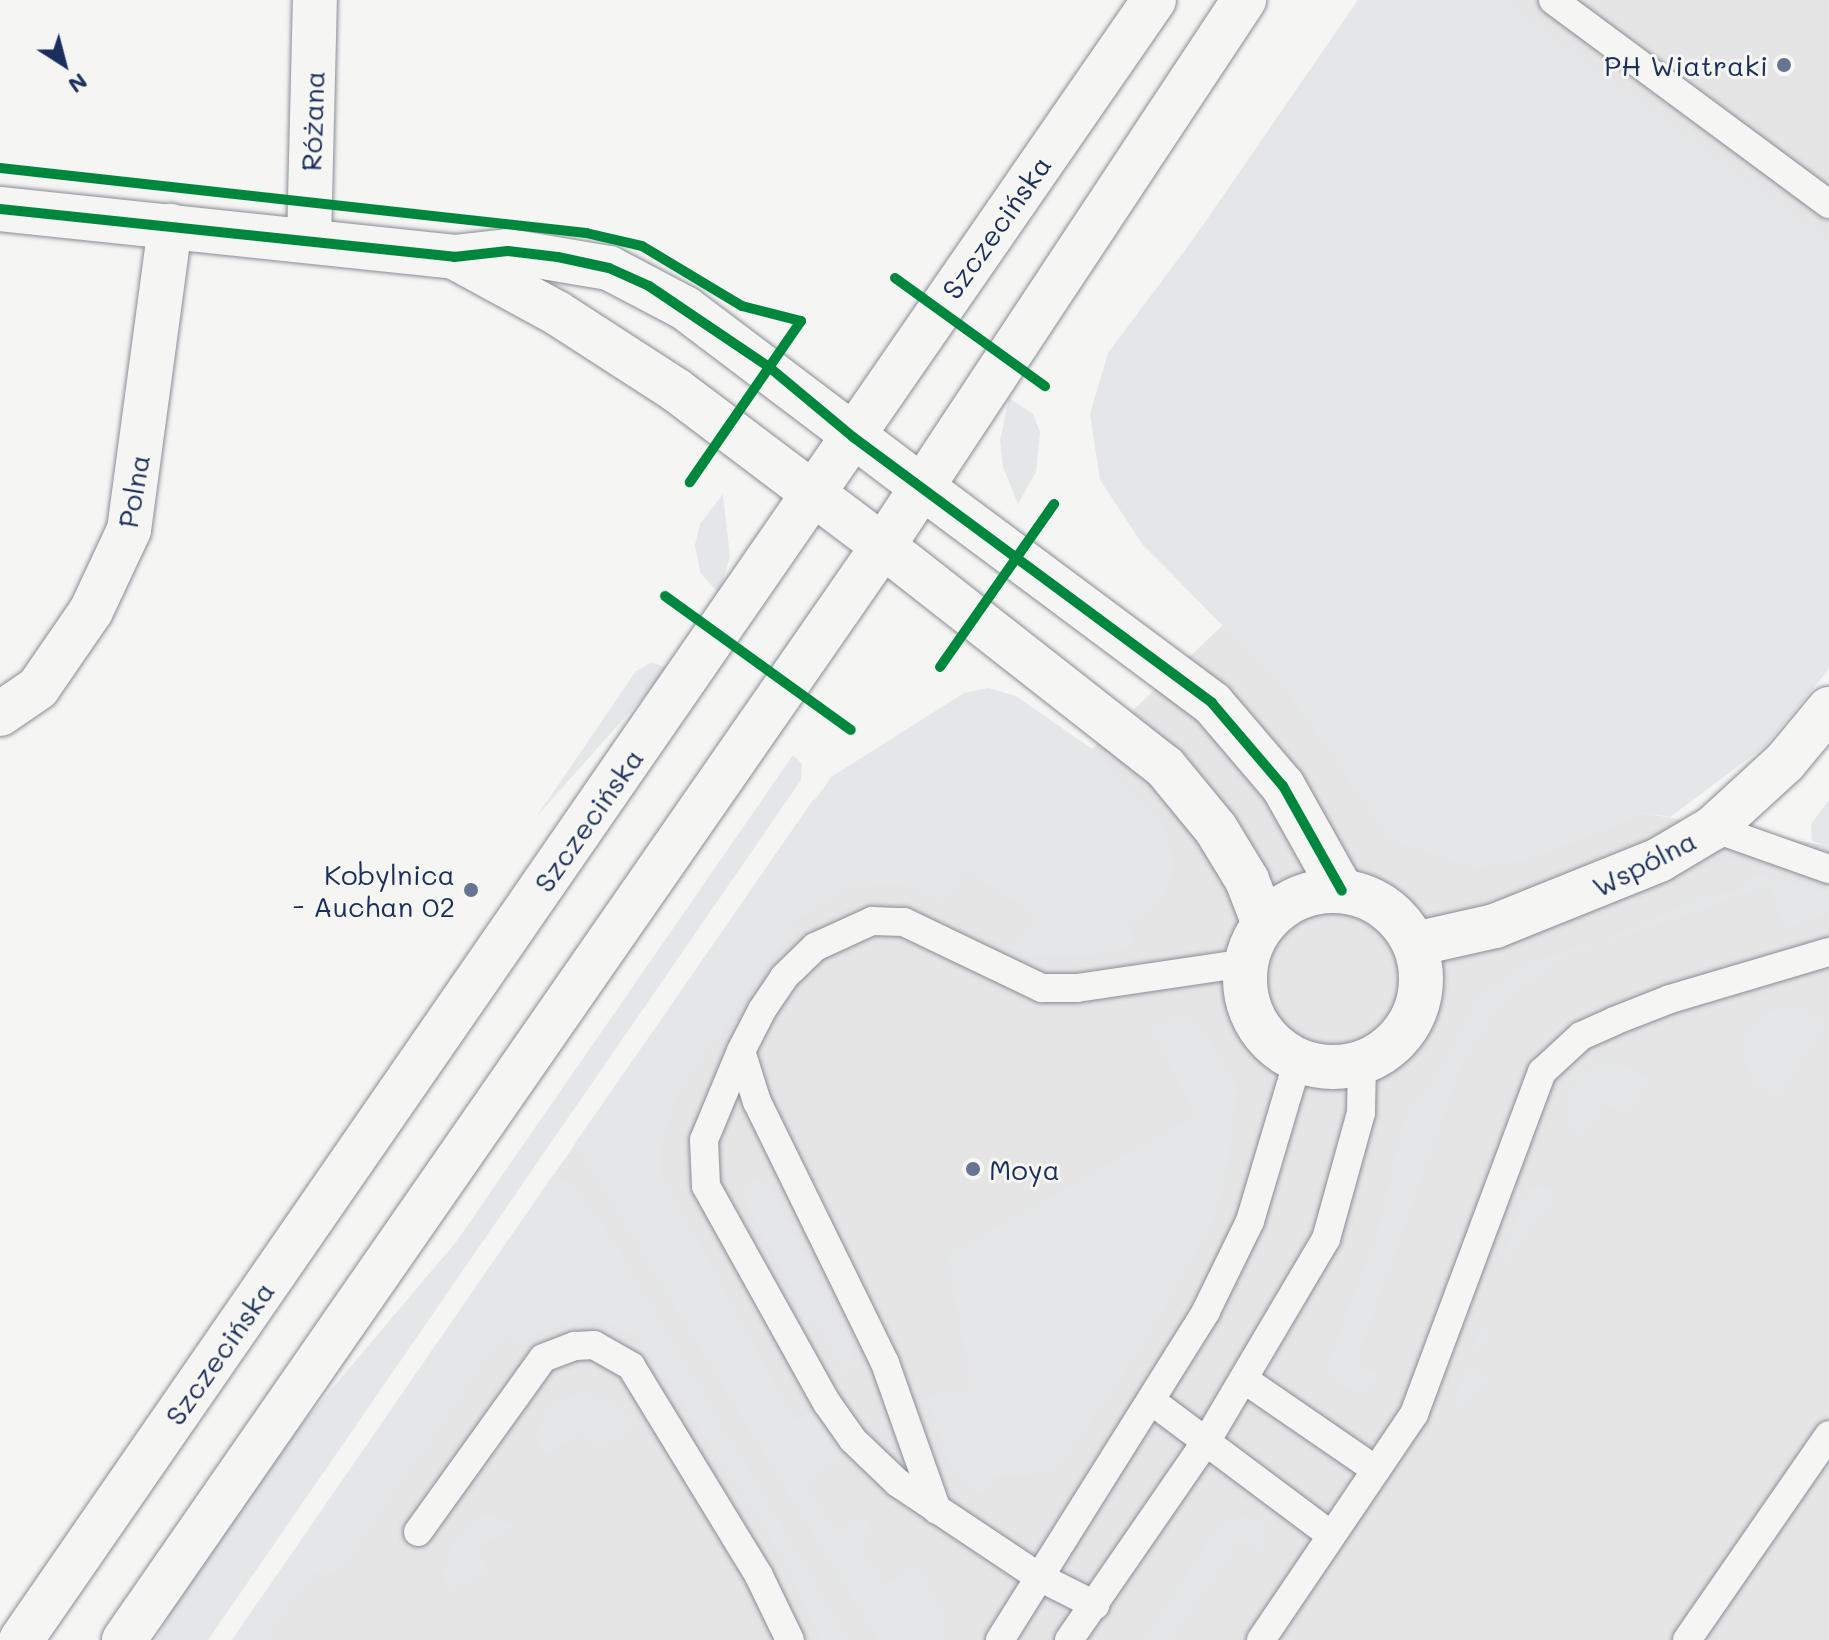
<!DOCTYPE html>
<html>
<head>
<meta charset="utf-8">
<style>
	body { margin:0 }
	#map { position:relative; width:1829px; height:1640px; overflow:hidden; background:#f5f5f3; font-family:Mali,sans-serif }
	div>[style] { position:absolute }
	.built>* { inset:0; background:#e5e5e6 }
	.green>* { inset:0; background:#e4e6e7 }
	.roads { filter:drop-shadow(0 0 2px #898d95) drop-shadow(0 0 2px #898d95) }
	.service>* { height:28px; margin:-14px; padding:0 14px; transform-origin:14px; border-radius:14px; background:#f5f5f3 }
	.minor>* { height:44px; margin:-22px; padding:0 22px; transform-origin:22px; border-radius:22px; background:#f5f5f3 }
	.minor>.ring { margin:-22px; padding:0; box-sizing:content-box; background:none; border:44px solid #f5f5f3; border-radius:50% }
	.tertiary>* { height:44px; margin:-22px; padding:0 22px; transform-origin:22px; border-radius:22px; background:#f5f5f3 }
	.secondary>* { height:44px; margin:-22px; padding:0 22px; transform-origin:22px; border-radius:22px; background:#f5f5f3 }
	.cycleway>* { height:10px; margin:-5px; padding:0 5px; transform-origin:5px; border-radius:5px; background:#00873e }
	.dots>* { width:22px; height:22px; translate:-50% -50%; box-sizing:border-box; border:4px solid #f6f6f2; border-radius:50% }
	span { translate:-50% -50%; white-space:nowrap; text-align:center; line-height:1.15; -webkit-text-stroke:6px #f6f6f2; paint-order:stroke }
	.poi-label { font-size:28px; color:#1b2f5e }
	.right { translate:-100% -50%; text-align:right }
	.left { translate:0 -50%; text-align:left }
	.street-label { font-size:28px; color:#1b2f5e }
	.north { position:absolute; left:24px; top:24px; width:80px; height:80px; -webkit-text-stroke:6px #f6f6f2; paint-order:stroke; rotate:144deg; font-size:22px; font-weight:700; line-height:32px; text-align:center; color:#1b2f5e }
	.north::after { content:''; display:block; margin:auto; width:28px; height:36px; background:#1b2f5e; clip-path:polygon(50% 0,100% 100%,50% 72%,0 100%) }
</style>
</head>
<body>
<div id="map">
	<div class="built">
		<div style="clip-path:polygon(1358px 0,1829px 0,1829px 330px,1159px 289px)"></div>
		<div style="clip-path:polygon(1225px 623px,1290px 693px,1392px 841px,1523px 860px,1643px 813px,1829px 846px,1829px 1640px,232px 1640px,813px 800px,1092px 749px)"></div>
	</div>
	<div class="green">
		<div style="clip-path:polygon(1358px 0,1503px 0,1829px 239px,1829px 669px,1765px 746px,1670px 817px,1643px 813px,1523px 860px,1476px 869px,1391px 841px,1290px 693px,1143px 545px,1100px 480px,1090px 414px,1108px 353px,1259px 151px)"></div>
		<div style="clip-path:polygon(1009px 398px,1033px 414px,1040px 432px,1036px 472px,1018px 504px,1003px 467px,1000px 440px)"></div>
		<div style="clip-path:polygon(723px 494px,730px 557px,719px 594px,700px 572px,695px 545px,700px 524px)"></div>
		<div style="clip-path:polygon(652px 662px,668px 669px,537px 816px,636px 671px)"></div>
		<div style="clip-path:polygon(988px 688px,1016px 696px,1092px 749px,1161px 819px,1174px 859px,1171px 879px,1162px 899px,1130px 925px,1135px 946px,1086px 956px,1025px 955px,1012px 949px,1036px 915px,967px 871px,942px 904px,903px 884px,850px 887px,795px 922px,676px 1097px,660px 1148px,662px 1175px,795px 1421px,816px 1410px,844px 1456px,806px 1485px,838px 1533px,863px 1515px,873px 1531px,859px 1543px,886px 1584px,916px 1565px,942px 1609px,946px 1640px,878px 1640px,575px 1143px,831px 777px,964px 693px)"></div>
		<div style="clip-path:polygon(793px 755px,802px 764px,801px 780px,208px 1640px,156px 1640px,174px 1602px,287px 1442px,456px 1242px)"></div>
		<div style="clip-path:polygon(1829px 800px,1829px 846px,1812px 841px,1811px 824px)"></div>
		<div style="clip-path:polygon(1757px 874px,1829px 893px,1829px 914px,1784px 929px,1771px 885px,1565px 957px,1504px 1002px,1463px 1061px,1355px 1365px,1382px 1375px,1372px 1389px,1358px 1392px,1332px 1382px,1328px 1364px,1379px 1229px,1404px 1119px,1447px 1059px,1479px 995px,1525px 964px,1610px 937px,1710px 894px,1739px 892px)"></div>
		<div style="clip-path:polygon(1786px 1005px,1804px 1008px,1828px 1023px,1777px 1098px,1752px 1082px,1741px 1042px,1757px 1019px)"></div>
		<div style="clip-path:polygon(1169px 1018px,1192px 1018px,1199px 1023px,1238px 1088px,1223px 1189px,1209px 1229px,1146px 1340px,1065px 1460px,1047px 1474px,994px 1476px,984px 1493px,972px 1490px,951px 1467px,927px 1397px,971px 1388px,948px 1255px,1196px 1115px,1151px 1030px)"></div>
		<div style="clip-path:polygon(1598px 1063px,1621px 1064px,1651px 1080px,1626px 1116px,1606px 1104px,1580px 1140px,1568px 1122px,1567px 1096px,1579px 1074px)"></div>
		<div style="clip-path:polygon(553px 1175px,573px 1184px,615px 1243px,849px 1640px,821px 1640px,781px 1555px,650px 1351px,638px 1337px,609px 1323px,578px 1320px,546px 1328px,522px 1345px,505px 1333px,341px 1571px,320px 1575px,314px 1572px,266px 1640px,232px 1640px)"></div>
		<div style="clip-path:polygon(753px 1179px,767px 1183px,851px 1351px,854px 1367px,845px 1376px,815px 1321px,808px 1324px,744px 1197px,743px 1188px)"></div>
		<div style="clip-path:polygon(1544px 1186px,1556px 1193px,1504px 1267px,1502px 1262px,1528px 1189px)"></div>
		<div style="clip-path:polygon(1489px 1325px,1494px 1328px,1469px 1364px,1487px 1377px,1461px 1413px,1453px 1404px,1481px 1326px)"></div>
		<div style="clip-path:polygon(582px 1393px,616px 1403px,635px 1428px,596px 1451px,584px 1432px,543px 1456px,536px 1434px,544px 1416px,557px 1401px)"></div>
		<div style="clip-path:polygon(488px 1514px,515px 1526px,476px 1550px,488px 1570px,447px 1595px,443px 1573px,452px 1545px,469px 1522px)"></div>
		<div style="clip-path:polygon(1240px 1515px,1257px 1519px,1265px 1530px,1263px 1554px,1240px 1540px,1171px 1640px,1144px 1640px,1218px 1527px)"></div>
	</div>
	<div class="roads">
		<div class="service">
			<div style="left:1553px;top:0;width:343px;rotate:36.5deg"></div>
			<div style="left:1713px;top:828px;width:123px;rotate:19.5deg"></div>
			<div style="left:741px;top:1051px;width:96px;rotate:112.6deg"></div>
			<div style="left:704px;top:1140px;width:46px;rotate:87.5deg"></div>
			<div style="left:706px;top:1186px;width:248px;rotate:60.9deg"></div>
			<div style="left:827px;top:1403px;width:45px;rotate:54.9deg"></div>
			<div style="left:853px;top:1440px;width:62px;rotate:43.7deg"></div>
			<div style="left:898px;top:1483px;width:169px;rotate:33.7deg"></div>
			<div style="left:1039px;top:1577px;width:63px;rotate:26.6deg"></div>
			<div style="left:1245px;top:1380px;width:159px;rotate:34.5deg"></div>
			<div style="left:1153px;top:1402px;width:222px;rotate:36.8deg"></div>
			<div style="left:937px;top:1510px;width:156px;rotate:-109.5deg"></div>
			<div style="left:885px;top:1363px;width:291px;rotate:-116.1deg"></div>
			<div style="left:757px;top:1102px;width:53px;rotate:-107.4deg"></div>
			<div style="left:741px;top:1051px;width:46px;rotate:-62.9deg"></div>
			<div style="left:762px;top:1010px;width:40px;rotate:-56deg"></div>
			<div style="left:784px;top:977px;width:43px;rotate:-44.1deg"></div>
			<div style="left:815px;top:947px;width:63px;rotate:-24.5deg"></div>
			<div style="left:872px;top:921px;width:32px;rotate:2deg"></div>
			<div style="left:904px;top:922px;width:153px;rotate:25.6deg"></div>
			<div style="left:1042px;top:988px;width:35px"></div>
			<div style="left:1077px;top:988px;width:171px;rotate:-8.4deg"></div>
			<div style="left:418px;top:1532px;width:214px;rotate:-54.3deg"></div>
			<div style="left:543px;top:1358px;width:34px;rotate:-21deg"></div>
			<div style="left:575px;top:1346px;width:19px;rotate:-3deg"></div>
			<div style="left:594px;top:1345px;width:43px;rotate:29.6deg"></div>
			<div style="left:631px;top:1366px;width:246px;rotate:58.6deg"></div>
			<div style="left:759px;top:1576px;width:71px;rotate:64.2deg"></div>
			<div style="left:1000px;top:1640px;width:388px;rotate:-57.9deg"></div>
			<div style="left:1206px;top:1311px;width:100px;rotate:-63.9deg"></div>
			<div style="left:1250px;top:1221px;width:168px;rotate:-73.4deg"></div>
			<div style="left:1069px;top:1640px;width:243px;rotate:-55.4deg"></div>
			<div style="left:1207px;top:1440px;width:234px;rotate:-59.4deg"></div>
			<div style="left:1326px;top:1239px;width:131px;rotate:-74.5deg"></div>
			<div style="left:1361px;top:1113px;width:51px;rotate:-88.9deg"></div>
			<div style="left:1261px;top:1640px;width:273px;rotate:-55.9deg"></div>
			<div style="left:1414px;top:1414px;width:365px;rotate:-69.5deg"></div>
			<div style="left:1542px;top:1072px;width:53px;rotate:-42.7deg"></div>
			<div style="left:1581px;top:1036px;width:36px;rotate:-24deg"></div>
			<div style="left:1614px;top:1021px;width:60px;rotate:-21.4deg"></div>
			<div style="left:1670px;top:999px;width:166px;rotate:-16.5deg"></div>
			<div style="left:1687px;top:1640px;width:249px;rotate:-55.3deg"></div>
		</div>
		<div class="minor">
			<div style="left:309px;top:241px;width:241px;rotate:-88.6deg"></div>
			<div style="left:922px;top:487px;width:362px;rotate:36.7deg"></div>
			<div style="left:1212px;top:703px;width:109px;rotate:49.5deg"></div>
			<div style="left:1283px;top:786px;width:120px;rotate:60.7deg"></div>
			<div style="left:883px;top:546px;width:358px;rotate:38.1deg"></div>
			<div style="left:1165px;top:767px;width:80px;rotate:50.6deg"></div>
			<div style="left:1216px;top:829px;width:60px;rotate:58.7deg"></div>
			<div style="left:1247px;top:880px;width:47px;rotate:68.9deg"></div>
			<div style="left:0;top:714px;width:46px;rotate:-34.4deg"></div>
			<div style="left:38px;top:688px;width:93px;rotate:-55.5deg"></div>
			<div style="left:91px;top:611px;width:89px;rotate:-64.9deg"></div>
			<div style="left:129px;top:530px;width:307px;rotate:-82.3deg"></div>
			<div class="ring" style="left:1245px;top:891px;width:132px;height:132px"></div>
			<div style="left:1415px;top:944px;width:82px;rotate:-12.7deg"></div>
			<div style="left:1495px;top:926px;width:177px;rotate:-21.9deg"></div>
			<div style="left:1659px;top:860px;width:63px;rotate:-30.7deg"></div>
			<div style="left:1713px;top:828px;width:98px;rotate:-42.5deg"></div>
			<div style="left:1785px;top:762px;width:69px;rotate:-50.3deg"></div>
		</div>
		<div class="tertiary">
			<div style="left:0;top:209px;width:457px;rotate:6deg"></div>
			<div style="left:454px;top:257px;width:54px;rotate:-6.3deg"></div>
			<div style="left:508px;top:251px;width:102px;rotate:9.6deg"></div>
			<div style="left:609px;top:268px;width:86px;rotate:27.8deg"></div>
			<div style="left:685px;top:308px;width:297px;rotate:37.1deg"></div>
			<div style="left:454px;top:257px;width:117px;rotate:28.5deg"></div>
			<div style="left:557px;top:313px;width:142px;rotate:32.9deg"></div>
			<div style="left:676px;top:390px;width:259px;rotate:37deg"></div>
		</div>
		<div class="secondary">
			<div style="left:21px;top:1640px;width:1993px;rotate:-55.36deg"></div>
			<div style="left:124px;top:1640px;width:1332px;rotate:-55.25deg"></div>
			<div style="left:883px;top:546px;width:655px;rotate:-56.53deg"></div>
		</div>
	</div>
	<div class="cycleway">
		<div style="left:0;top:168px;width:590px;rotate:6.33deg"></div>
		<div style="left:586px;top:233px;width:57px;rotate:13.1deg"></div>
		<div style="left:642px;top:246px;width:117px;rotate:31deg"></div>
		<div style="left:742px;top:306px;width:61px;rotate:14.3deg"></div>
		<div style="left:801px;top:321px;width:196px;rotate:124.6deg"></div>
		<div style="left:0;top:209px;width:457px;rotate:6deg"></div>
		<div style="left:454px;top:257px;width:54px;rotate:-6.3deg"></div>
		<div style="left:508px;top:251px;width:50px;rotate:6.8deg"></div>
		<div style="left:558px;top:257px;width:52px;rotate:12.2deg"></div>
		<div style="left:609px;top:268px;width:44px;rotate:24.2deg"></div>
		<div style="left:649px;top:286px;width:145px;rotate:34deg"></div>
		<div style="left:769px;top:367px;width:109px;rotate:39.8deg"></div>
		<div style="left:853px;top:437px;width:447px;rotate:36.5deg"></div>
		<div style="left:1212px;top:703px;width:109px;rotate:49.5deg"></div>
		<div style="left:1283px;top:786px;width:120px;rotate:60.7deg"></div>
		<div style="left:895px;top:278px;width:185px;rotate:35.8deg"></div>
		<div style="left:665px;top:596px;width:229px;rotate:35.8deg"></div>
		<div style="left:940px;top:667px;width:199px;rotate:-55deg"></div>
	</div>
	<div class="dots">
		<div style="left:1784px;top:65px;background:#677492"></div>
		<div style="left:471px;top:890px;background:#677492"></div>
		<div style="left:973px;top:1169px;background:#677492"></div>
	</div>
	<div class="poi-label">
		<span class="right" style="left:1768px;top:65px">PH Wiatraki</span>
		<span class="right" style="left:455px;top:890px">Kobylnica<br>- Auchan 02</span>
		<span class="left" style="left:989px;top:1169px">Moya</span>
	</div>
	<div class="street-label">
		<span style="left:312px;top:121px;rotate:-88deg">Różana</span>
		<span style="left:996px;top:227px;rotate:-55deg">Szczecińska</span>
		<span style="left:133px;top:491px;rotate:-80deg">Polna</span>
		<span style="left:588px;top:820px;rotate:-55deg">Szczecińska</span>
		<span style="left:1644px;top:863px;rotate:-27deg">Wspólna</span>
		<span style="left:219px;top:1353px;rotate:-55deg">Szczecińska</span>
	</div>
	<div class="north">N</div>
</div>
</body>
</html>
